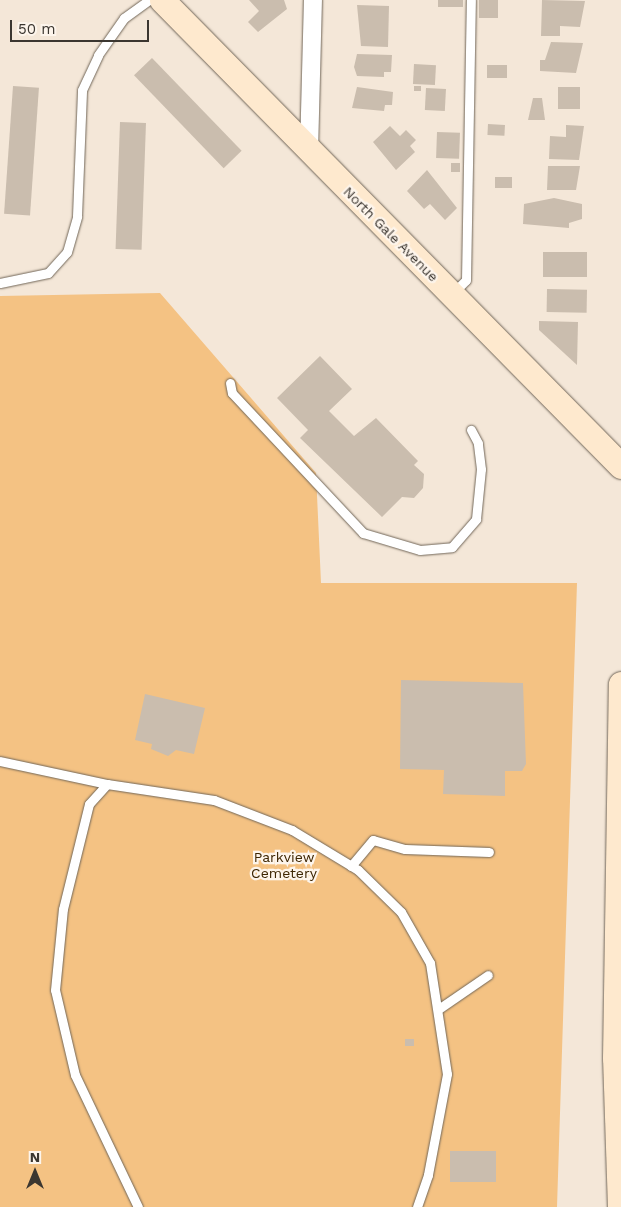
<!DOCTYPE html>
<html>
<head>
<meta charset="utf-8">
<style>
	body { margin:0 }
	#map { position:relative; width:621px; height:1207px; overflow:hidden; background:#f4e7d8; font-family:"Work Sans",sans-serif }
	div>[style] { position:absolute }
	.green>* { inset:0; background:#f4c283 }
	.building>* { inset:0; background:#cabdae; transform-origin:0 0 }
	.roads { filter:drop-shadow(0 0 1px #716658) drop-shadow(0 0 1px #716658) }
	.service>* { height:9px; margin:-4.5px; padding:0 4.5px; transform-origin:4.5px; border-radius:4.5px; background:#fff }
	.minor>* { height:18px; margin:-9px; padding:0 9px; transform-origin:9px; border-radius:9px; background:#fff }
	.secondary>* { height:25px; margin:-12.5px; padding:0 12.5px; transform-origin:12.5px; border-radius:12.5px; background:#fee9ce }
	span { translate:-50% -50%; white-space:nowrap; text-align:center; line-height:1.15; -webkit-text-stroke:4.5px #fdf5ec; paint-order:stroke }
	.street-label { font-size:14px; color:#3b3630 }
	.park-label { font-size:14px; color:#3d2502 }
	.north { position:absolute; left:10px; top:1147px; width:50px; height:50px; -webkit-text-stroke:4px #fdf5ec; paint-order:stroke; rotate:0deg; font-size:14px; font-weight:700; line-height:20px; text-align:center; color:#3b3630 }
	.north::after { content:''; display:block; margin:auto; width:18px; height:22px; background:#3b3630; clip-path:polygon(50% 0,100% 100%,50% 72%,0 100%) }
	.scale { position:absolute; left:10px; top:20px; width:139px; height:22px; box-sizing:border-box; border:2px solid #3b3630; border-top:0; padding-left:6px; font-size:15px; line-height:18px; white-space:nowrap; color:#3b3630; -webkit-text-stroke:4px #fdf5ec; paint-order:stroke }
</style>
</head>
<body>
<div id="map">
	<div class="green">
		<div style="clip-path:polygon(160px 293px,316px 473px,321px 583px,577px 583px,557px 1207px,0 1207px,0 296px)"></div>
	</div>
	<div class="building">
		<div style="clip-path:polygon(249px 0,284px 0,287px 9px,258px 32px,248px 22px,259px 11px)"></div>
		<div style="left:438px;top:0;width:25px;height:7px"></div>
		<div style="left:479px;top:0;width:19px;height:18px"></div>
		<div style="clip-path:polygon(542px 0,585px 1px,580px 27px,560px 26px,560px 36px,541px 36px)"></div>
		<div style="clip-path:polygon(357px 5px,389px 6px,388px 47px,361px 46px)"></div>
		<div style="clip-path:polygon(551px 42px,583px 43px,576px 73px,540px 71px,540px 60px,545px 60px)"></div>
		<div style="clip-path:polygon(357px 54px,392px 55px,391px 72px,384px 72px,384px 77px,357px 76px,354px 67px)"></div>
		<div style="left:152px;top:58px;width:129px;height:25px;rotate:46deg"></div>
		<div style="left:414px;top:64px;width:22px;height:20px;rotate:3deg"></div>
		<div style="left:487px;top:65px;width:20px;height:13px"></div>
		<div style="left:13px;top:86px;width:26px;height:128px;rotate:4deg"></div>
		<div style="left:414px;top:86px;width:7px;height:5px"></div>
		<div style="clip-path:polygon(357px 87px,393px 92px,392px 105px,385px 105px,384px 111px,352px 108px)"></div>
		<div style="left:558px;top:87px;width:22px;height:22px"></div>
		<div style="left:426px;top:88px;width:20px;height:22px;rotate:3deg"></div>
		<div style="clip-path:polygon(533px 98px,542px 98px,545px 120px,528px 120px)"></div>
		<div style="left:120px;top:122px;width:26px;height:127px;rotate:2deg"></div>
		<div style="left:488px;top:124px;width:17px;height:11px;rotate:3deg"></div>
		<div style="clip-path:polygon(566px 125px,584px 126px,579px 160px,549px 159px,550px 136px,566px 137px)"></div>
		<div style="clip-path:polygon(390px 126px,400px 136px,406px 130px,416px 140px,410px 146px,415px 152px,396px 170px,373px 142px)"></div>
		<div style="left:437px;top:132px;width:23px;height:26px;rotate:2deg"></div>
		<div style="left:451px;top:163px;width:9px;height:9px"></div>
		<div style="clip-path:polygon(548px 166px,580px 166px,576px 190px,547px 190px)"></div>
		<div style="clip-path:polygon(427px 170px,457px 208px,445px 220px,430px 204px,424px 209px,407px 191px)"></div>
		<div style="left:495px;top:177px;width:17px;height:11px"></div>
		<div style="clip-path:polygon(554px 198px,582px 204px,582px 219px,569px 223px,569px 228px,523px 224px,524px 204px)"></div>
		<div style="left:543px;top:252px;width:44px;height:25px"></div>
		<div style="left:547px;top:289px;width:40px;height:23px;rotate:1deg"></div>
		<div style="clip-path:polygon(539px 321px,578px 322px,577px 365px,539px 330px)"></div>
		<div style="clip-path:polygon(320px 356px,352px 389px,329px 411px,354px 436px,376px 418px,418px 461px,414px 465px,424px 474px,423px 488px,414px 498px,402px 497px,382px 517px,300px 438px,308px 430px,277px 398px)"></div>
		<div style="clip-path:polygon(401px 680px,523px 683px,526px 764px,522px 771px,505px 771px,505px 796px,443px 794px,444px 770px,400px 769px)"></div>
		<div style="clip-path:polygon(145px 694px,205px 708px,194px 754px,176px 750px,168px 756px,151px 749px,152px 744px,135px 740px)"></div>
		<div style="left:405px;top:1039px;width:9px;height:7px"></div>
		<div style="left:496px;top:1151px;width:31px;height:46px;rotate:90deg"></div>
	</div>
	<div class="roads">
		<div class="service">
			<div style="left:0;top:283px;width:49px;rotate:-11.8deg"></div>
			<div style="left:48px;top:273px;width:28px;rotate:-48deg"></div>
			<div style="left:67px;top:252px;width:37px;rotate:-74deg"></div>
			<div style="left:77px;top:216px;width:126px;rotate:-87.7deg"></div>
			<div style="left:82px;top:90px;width:38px;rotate:-65deg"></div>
			<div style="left:98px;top:55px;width:45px;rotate:-54.9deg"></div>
			<div style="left:124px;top:18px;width:31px;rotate:-36deg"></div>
			<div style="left:453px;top:293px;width:18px;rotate:-45deg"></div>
			<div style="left:466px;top:280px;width:280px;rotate:-89deg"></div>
			<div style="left:230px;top:383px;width:10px;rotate:79deg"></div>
			<div style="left:232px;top:393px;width:192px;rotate:46.9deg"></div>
			<div style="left:363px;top:533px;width:59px;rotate:16.6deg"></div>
			<div style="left:420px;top:550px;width:32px;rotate:-5deg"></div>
			<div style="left:452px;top:547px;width:37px;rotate:-49deg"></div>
			<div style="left:476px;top:519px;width:50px;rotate:-84.3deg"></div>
			<div style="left:481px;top:469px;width:26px;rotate:-97deg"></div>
			<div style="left:478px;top:443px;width:15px;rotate:-118deg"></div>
			<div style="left:0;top:761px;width:109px;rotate:12.1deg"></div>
			<div style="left:351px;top:866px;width:34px;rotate:-50deg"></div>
			<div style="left:373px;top:840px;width:33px;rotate:16deg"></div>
			<div style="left:405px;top:849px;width:84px;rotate:2deg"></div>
			<div style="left:440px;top:1008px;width:58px;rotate:-34.5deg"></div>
			<div style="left:138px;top:1207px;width:146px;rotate:-115.5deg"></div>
			<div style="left:75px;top:1075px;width:87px;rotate:-103.2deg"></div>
			<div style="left:55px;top:990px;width:81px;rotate:-84.4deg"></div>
			<div style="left:63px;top:909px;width:108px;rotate:-76.1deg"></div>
			<div style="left:89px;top:804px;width:27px;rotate:-48deg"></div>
			<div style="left:107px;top:784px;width:108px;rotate:8.5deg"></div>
			<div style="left:214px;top:800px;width:84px;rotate:21deg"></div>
			<div style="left:292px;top:830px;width:77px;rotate:31.2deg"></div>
			<div style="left:358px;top:870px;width:60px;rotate:44.3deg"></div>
			<div style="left:401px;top:912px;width:59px;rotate:60.4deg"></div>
			<div style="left:430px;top:963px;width:112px;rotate:81.3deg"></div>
			<div style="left:447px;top:1074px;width:103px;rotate:100.7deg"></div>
			<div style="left:428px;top:1175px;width:34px;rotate:109deg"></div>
		</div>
		<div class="minor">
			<div style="left:309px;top:151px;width:151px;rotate:-88.5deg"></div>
		</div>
		<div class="secondary">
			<div style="left:162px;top:0;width:654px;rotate:45.43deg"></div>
			<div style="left:620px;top:1207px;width:149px;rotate:-91.9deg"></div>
			<div style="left:615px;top:1058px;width:374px;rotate:-89.1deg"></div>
		</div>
	</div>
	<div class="street-label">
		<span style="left:391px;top:234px;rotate:45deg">North Gale Avenue</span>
	</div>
	<div class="park-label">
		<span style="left:284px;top:865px">Parkview<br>Cemetery</span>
	</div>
	<div class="north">N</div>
	<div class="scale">50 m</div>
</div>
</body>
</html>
